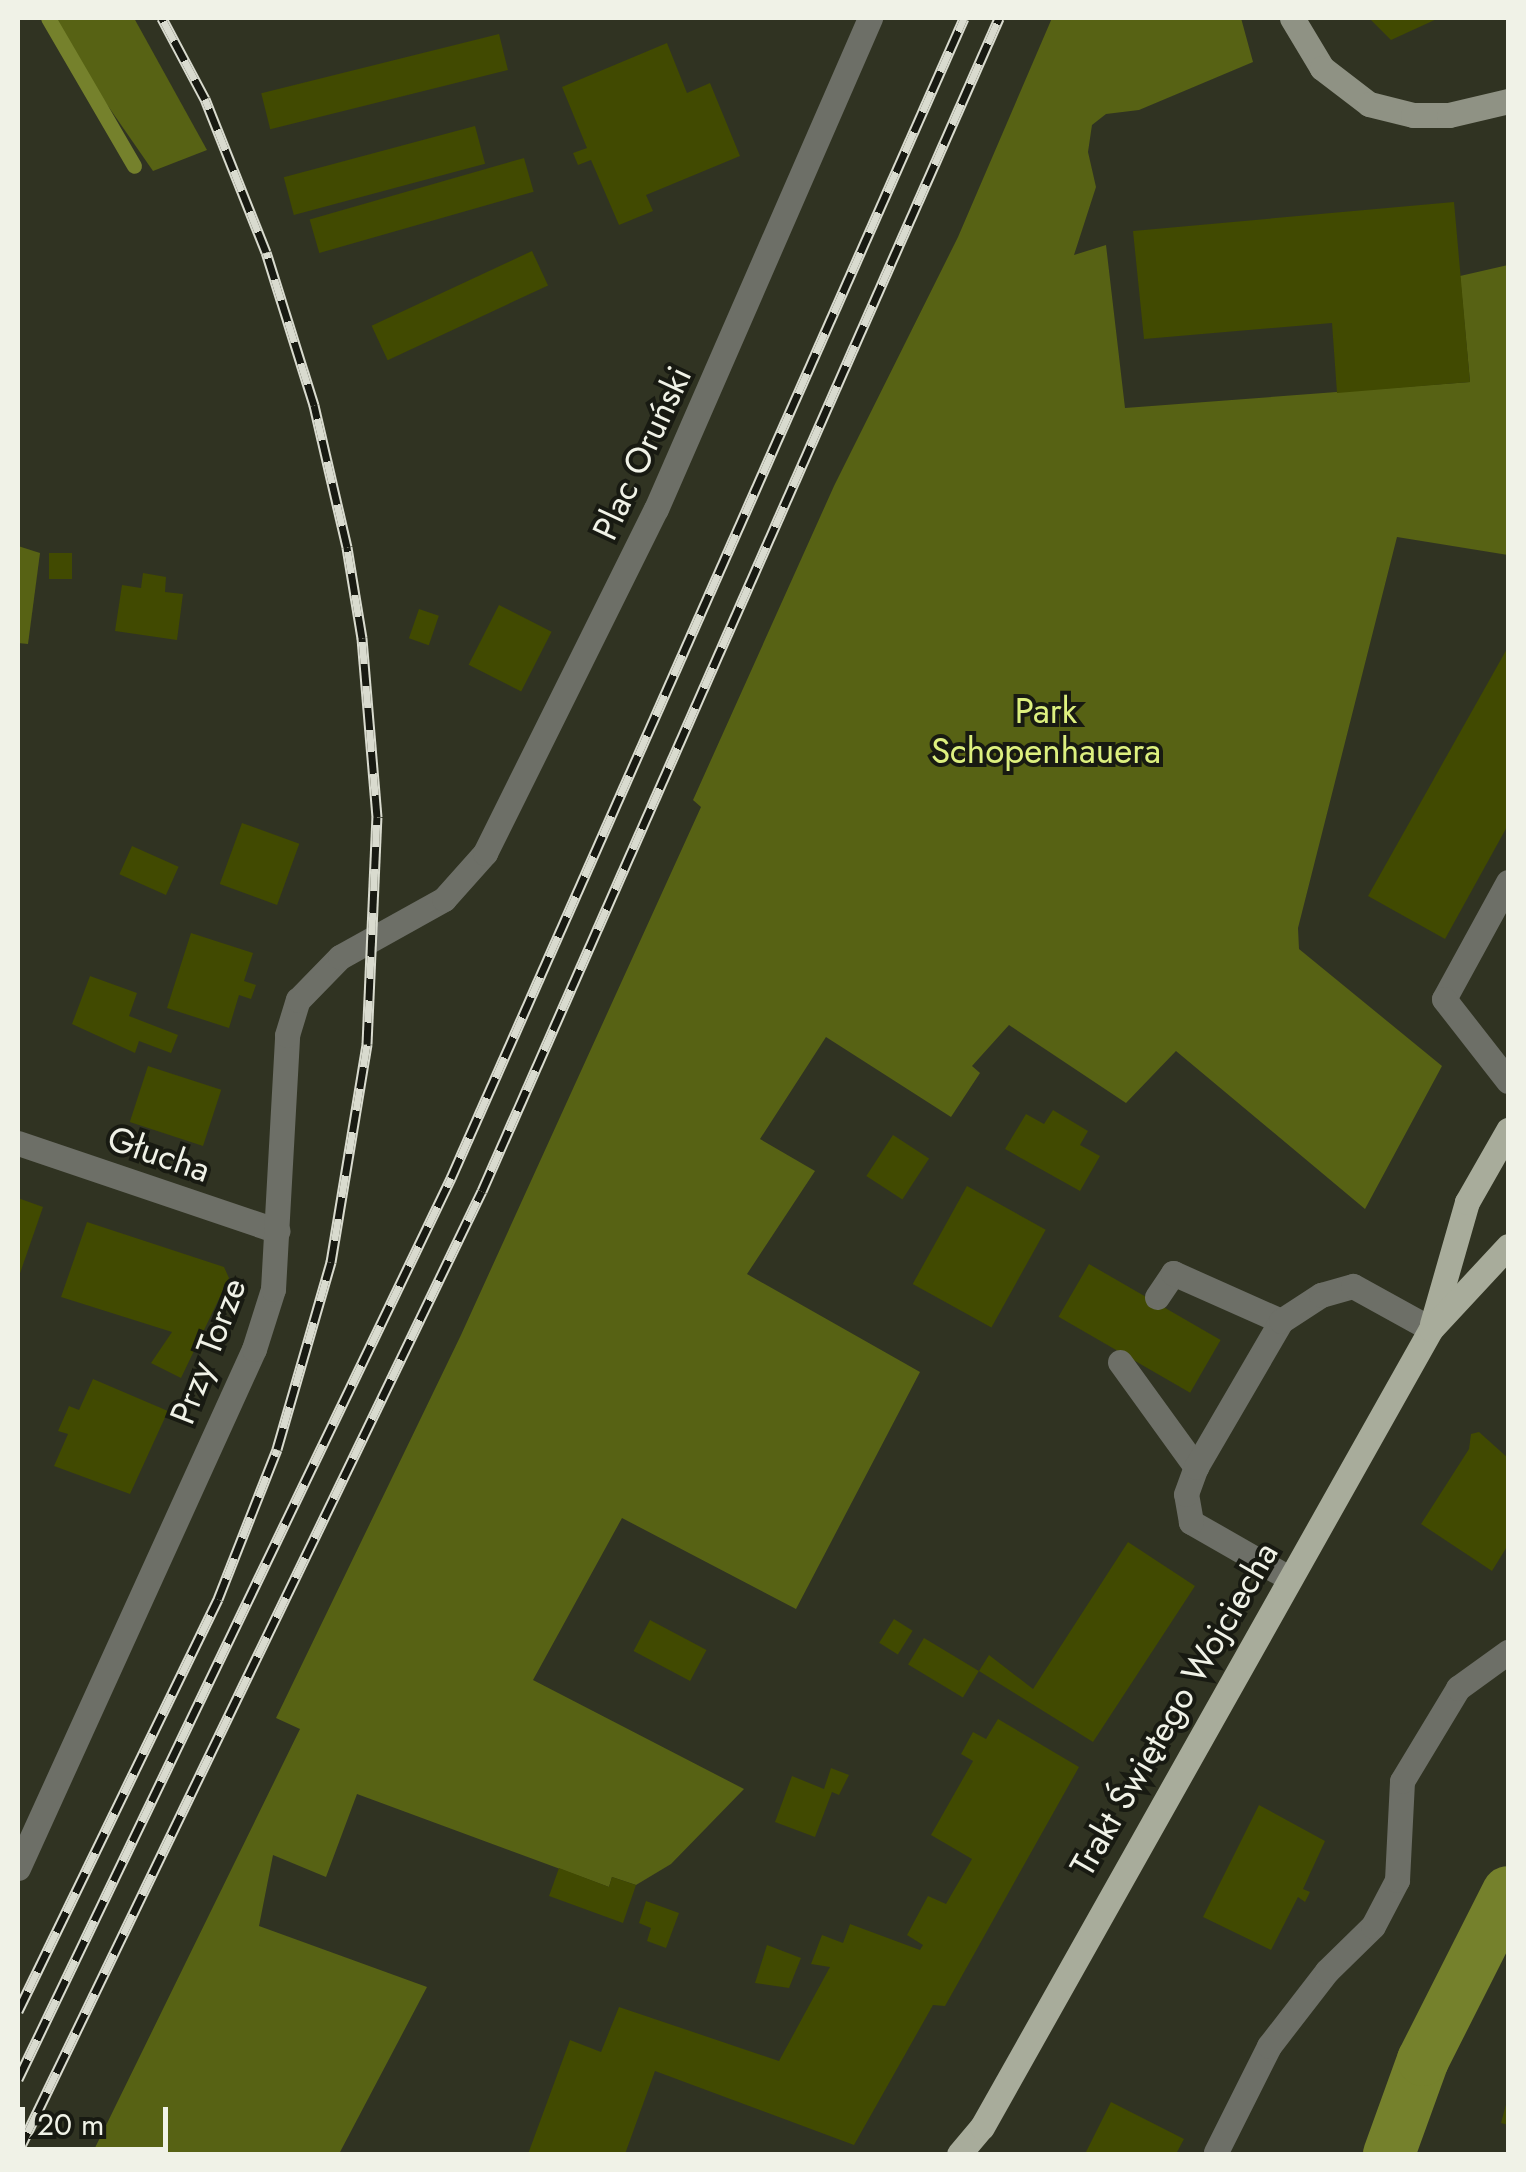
<!DOCTYPE html>
<html>
<head>
<meta charset="utf-8">
<style>
	body { margin:0 }
	#map { position:relative; width:1526px; height:2172px; overflow:hidden; background:#303322; font-family:Jost,sans-serif }
	div>[style] { position:absolute }
	.green>* { inset:0; background:#576214 }
	.stream>* { height:15px; margin:-7.5px; padding:0 7.5px; transform-origin:7.5px; border-radius:7.5px; background:#75812c }
	.canal>* { height:52px; margin:-26px; padding:0 26px; transform-origin:26px; border-radius:26px; background:#75812c }
	.building>* { inset:0; background:#414a01; transform-origin:0 0 }
	.lane>* { height:25px; margin:-12.5px; padding:0 12.5px; transform-origin:12.5px; border-radius:12.5px; background:#6d6f67 }
	.street>* { height:25px; margin:-12.5px; padding:0 12.5px; transform-origin:12.5px; border-radius:12.5px; background:#6d6f67 }
	.secondary>* { height:25px; margin:-12.5px; padding:0 12.5px; transform-origin:12.5px; border-radius:12.5px; background:#8f9284 }
	.primary>* { height:25px; margin:-12.5px; padding:0 12.5px; transform-origin:12.5px; border-radius:12.5px; background:#a8ac9b }
	.rail>* { height:11px; margin-top:-5.5px; transform-origin:0; background:repeating-linear-gradient(90deg,#181a12 0 22px,#d9dbcf 0 44px); box-sizing:border-box; border-block:2px solid #d9dbcf }
	span { translate:-50% -50%; white-space:nowrap; text-align:center; line-height:1.15; -webkit-text-stroke:8px #181a12; paint-order:stroke }
	.street-label { font-size:35px; color:#f0f2e7 }
	.park-label { font-size:35px; color:#ddf07f }
	.frame { position:absolute; inset:0; border:20px solid #f0f2e7; pointer-events:none }
	.scale { position:absolute; left:20px; top:2107px; width:148px; height:45px; box-sizing:border-box; border:5px solid #f0f2e7; border-top:0; padding-left:12px; font-size:30px; line-height:35px; white-space:nowrap; color:#f0f2e7; -webkit-text-stroke:8px #181a12; paint-order:stroke }
</style>
</head>
<body>
<div id="map">
	<div class="green">
		<div style="clip-path:polygon(47px 18px,134px 18px,207px 150px,153px 171px)"></div>
		<div style="clip-path:polygon(1052px 18px,1241px 18px,1253px 62px,1139px 110px,1106px 114px,1092px 125px,1088px 152px,1096px 187px,1074px 255px,1106px 245px,1125px 408px,1470px 382px,1460px 276px,1508px 265px,1508px 555px,1397px 537px,1298px 928px,1299px 949px,1442px 1066px,1365px 1209px,1176px 1051px,1126px 1103px,1009px 1025px,972px 1066px,980px 1073px,951px 1117px,826px 1037px,760px 1139px,815px 1171px,747px 1274px,920px 1372px,796px 1609px,622px 1518px,533px 1680px,744px 1789px,671px 1864px,636px 1885px,612px 1877px,609px 1887px,357px 1794px,326px 1877px,273px 1855px,259px 1926px,427px 1987px,339px 2154px,92px 2154px,300px 1729px,276px 1718px,461px 1335px,701px 807px,693px 800px,834px 486px,958px 237px)"></div>
		<div style="clip-path:polygon(18px 546px,40px 553px,28px 644px,18px 643px)"></div>
	</div>
	<div class="stream">
		<div style="left:48px;top:18px;width:171px;rotate:59.8deg"></div>
	</div>
	<div class="canal">
		<div style="left:1389px;top:2154px;width:100px;rotate:-70.1deg"></div>
		<div style="left:1423px;top:2060px;width:188px;rotate:-63.2deg"></div>
	</div>
	<div class="building">
		<div style="clip-path:polygon(1369px 18px,1439px 18px,1391px 40px)"></div>
		<div style="left:499px;top:34px;width:37px;height:245px;rotate:76deg"></div>
		<div style="clip-path:polygon(667px 43px,687px 93px,710px 83px,740px 156px,646px 195px,653px 211px,619px 225px,591px 160px,578px 165px,573px 153px,587px 148px,562px 87px)"></div>
		<div style="left:475px;top:126px;width:39px;height:198px;rotate:75deg"></div>
		<div style="left:524px;top:158px;width:35px;height:223px;rotate:74deg"></div>
		<div style="clip-path:polygon(1454px 202px,1470px 382px,1337px 393px,1332px 323px,1144px 339px,1133px 231px)"></div>
		<div style="left:532px;top:251px;width:38px;height:177px;rotate:65deg"></div>
		<div style="left:49px;top:553px;width:23px;height:26px"></div>
		<div style="clip-path:polygon(143px 573px,166px 577px,165px 592px,183px 594px,177px 640px,115px 631px,122px 585px,141px 588px)"></div>
		<div style="left:499px;top:605px;width:59px;height:67px;rotate:27deg"></div>
		<div style="left:419px;top:609px;width:21px;height:31px;rotate:19deg"></div>
		<div style="clip-path:polygon(1508px 647px,1508px 825px,1445px 939px,1368px 896px)"></div>
		<div style="left:242px;top:823px;width:61px;height:65px;rotate:20deg"></div>
		<div style="left:132px;top:846px;width:51px;height:31px;rotate:24deg"></div>
		<div style="clip-path:polygon(191px 933px,253px 953px,244px 981px,256px 985px,251px 999px,239px 995px,229px 1028px,167px 1008px)"></div>
		<div style="clip-path:polygon(90px 976px,137px 993px,129px 1016px,178px 1035px,171px 1053px,139px 1041px,135px 1053px,72px 1024px)"></div>
		<div style="left:148px;top:1066px;width:77px;height:59px;rotate:18deg"></div>
		<div style="clip-path:polygon(1053px 1110px,1088px 1131px,1080px 1145px,1100px 1156px,1080px 1191px,1005px 1149px,1026px 1114px,1044px 1124px)"></div>
		<div style="left:893px;top:1135px;width:43px;height:49px;rotate:33deg"></div>
		<div style="left:967px;top:1186px;width:90px;height:112px;rotate:29deg"></div>
		<div style="clip-path:polygon(18px 1198px,43px 1207px,18px 1279px)"></div>
		<div style="clip-path:polygon(87px 1222px,224px 1267px,229px 1278px,181px 1378px,151px 1363px,172px 1332px,61px 1297px)"></div>
		<div style="left:1089px;top:1264px;width:152px;height:61px;rotate:30deg"></div>
		<div style="clip-path:polygon(93px 1379px,168px 1411px,130px 1494px,54px 1466px,68px 1434px,58px 1431px,69px 1406px,79px 1410px)"></div>
		<div style="clip-path:polygon(1479px 1432px,1508px 1458px,1508px 1545px,1492px 1571px,1421px 1524px,1469px 1449px,1471px 1434px)"></div>
		<div style="clip-path:polygon(1128px 1542px,1195px 1586px,1093px 1742px,979px 1671px,989px 1655px,1033px 1689px)"></div>
		<div style="left:894px;top:1619px;width:22px;height:28px;rotate:32deg"></div>
		<div style="left:650px;top:1620px;width:64px;height:35px;rotate:28deg"></div>
		<div style="left:924px;top:1638px;width:64px;height:31px;rotate:31deg"></div>
		<div style="clip-path:polygon(998px 1719px,1079px 1767px,945px 2006px,933px 2005px,854px 2145px,655px 2071px,625px 2154px,528px 2154px,570px 2040px,601px 2052px,619px 2007px,779px 2061px,830px 1967px,811px 1964px,822px 1935px,843px 1943px,850px 1924px,920px 1950px,923px 1945px,907px 1935px,928px 1896px,946px 1904px,972px 1859px,931px 1835px,973px 1761px,961px 1754px,973px 1732px,986px 1739px)"></div>
		<div style="clip-path:polygon(831px 1768px,849px 1775px,839px 1795px,832px 1792px,815px 1837px,775px 1822px,792px 1776px,824px 1789px)"></div>
		<div style="clip-path:polygon(1259px 1805px,1325px 1841px,1303px 1889px,1310px 1892px,1305px 1902px,1298px 1897px,1271px 1950px,1203px 1917px)"></div>
		<div style="clip-path:polygon(559px 1868px,609px 1887px,612px 1877px,636px 1885px,623px 1923px,549px 1896px)"></div>
		<div style="clip-path:polygon(646px 1901px,679px 1913px,666px 1948px,647px 1941px,651px 1928px,639px 1923px)"></div>
		<div style="clip-path:polygon(767px 1945px,801px 1958px,789px 1988px,755px 1983px)"></div>
		<div style="clip-path:polygon(1507px 2101px,1508px 2102px,1508px 2125px,1501px 2123px)"></div>
		<div style="clip-path:polygon(1111px 2102px,1184px 2139px,1176px 2154px,1085px 2154px)"></div>
	</div>
	<div class="lane">
		<div style="left:1508px;top:882px;width:133px;rotate:118.7deg"></div>
		<div style="left:1444px;top:999px;width:104px;rotate:52deg"></div>
		<div style="left:1157px;top:1297px;width:29px;rotate:-56deg"></div>
		<div style="left:1173px;top:1273px;width:118px;rotate:24deg"></div>
		<div style="left:1120px;top:1362px;width:130px;rotate:54.1deg"></div>
		<div style="left:1289px;top:1578px;width:113px;rotate:-150.3deg"></div>
		<div style="left:1191px;top:1522px;width:28px;rotate:-100deg"></div>
		<div style="left:1186px;top:1494px;width:29px;rotate:-70deg"></div>
		<div style="left:1196px;top:1467px;width:169px;rotate:-59.8deg"></div>
		<div style="left:1281px;top:1321px;width:48px;rotate:-33deg"></div>
		<div style="left:1321px;top:1295px;width:33px;rotate:-16deg"></div>
		<div style="left:1353px;top:1286px;width:89px;rotate:28.9deg"></div>
		<div style="left:1216px;top:2152px;width:119px;rotate:-63.4deg"></div>
		<div style="left:1269px;top:2046px;width:95px;rotate:-52.3deg"></div>
		<div style="left:1327px;top:1971px;width:64px;rotate:-44.4deg"></div>
		<div style="left:1373px;top:1926px;width:52px;rotate:-62.4deg"></div>
		<div style="left:1397px;top:1880px;width:99px;rotate:-87.1deg"></div>
		<div style="left:1402px;top:1781px;width:109px;rotate:-58.9deg"></div>
		<div style="left:1458px;top:1688px;width:62px;rotate:-35.8deg"></div>
	</div>
	<div class="street">
		<div style="left:18px;top:1143px;width:274px;rotate:18.7deg"></div>
		<div style="left:18px;top:1868px;width:570px;rotate:-65.55deg"></div>
		<div style="left:254px;top:1349px;width:63px;rotate:-72.4deg"></div>
		<div style="left:273px;top:1289px;width:254px;rotate:-86.8deg"></div>
		<div style="left:287px;top:1035px;width:37px;rotate:-73deg"></div>
		<div style="left:298px;top:1000px;width:60px;rotate:-45.7deg"></div>
		<div style="left:340px;top:957px;width:119px;rotate:-29.1deg"></div>
		<div style="left:444px;top:899px;width:62px;rotate:-48.3deg"></div>
		<div style="left:485px;top:853px;width:384px;rotate:-63.6deg"></div>
		<div style="left:656px;top:509px;width:536px;rotate:-66.45deg"></div>
	</div>
	<div class="secondary">
		<div style="left:1292px;top:18px;width:58px;rotate:59deg"></div>
		<div style="left:1322px;top:68px;width:59px;rotate:37.5deg"></div>
		<div style="left:1369px;top:104px;width:45px;rotate:14deg"></div>
		<div style="left:1413px;top:115px;width:36px"></div>
		<div style="left:1449px;top:115px;width:61px;rotate:-13.3deg"></div>
	</div>
	<div class="primary">
		<div style="left:1432px;top:1324px;width:127px;rotate:-74deg"></div>
		<div style="left:1467px;top:1202px;width:83px;rotate:-60.3deg"></div>
		<div style="left:959px;top:2154px;width:35px;rotate:-50deg"></div>
		<div style="left:982px;top:2127px;width:916px;rotate:-60.64deg"></div>
		<div style="left:1431px;top:1329px;width:113px;rotate:-47.1deg"></div>
	</div>
	<div class="rail">
		<div style="left:18px;top:2011px;width:458px;rotate:-64.1deg"></div>
		<div style="left:218px;top:1599px;width:161px;rotate:-68.5deg"></div>
		<div style="left:277px;top:1449px;width:195px;rotate:-73.9deg"></div>
		<div style="left:331px;top:1262px;width:221px;rotate:-80.6deg"></div>
		<div style="left:367px;top:1044px;width:227px;rotate:-87.5deg"></div>
		<div style="left:377px;top:817px;width:180px;rotate:-94.8deg"></div>
		<div style="left:362px;top:638px;width:92px;rotate:-99.4deg"></div>
		<div style="left:347px;top:547px;width:146px;rotate:-103.1deg"></div>
		<div style="left:314px;top:405px;width:160px;rotate:-107.4deg"></div>
		<div style="left:266px;top:252px;width:165px;rotate:-111.7deg"></div>
		<div style="left:205px;top:99px;width:92px;rotate:-118deg"></div>
		<div style="left:18px;top:2079px;width:1000px;rotate:-64.33deg"></div>
		<div style="left:451px;top:1178px;width:1268px;rotate:-66.14deg"></div>
		<div style="left:18px;top:2152px;width:1067px;rotate:-64.23deg"></div>
		<div style="left:482px;top:1191px;width:1282px;rotate:-66.21deg"></div>
	</div>
	<div class="street-label">
		<span style="left:642px;top:453px;rotate:-65deg">Plac Oruński</span>
		<span style="left:159px;top:1154px;rotate:19deg">Głucha</span>
		<span style="left:208px;top:1351px;rotate:-69deg">Przy Torze</span>
		<span style="left:1174px;top:1709px;rotate:-60deg">Trakt Świętego Wojciecha</span>
	</div>
	<div class="park-label">
		<span style="left:1046px;top:731px">Park<br>Schopenhauera</span>
	</div>
	<div class="frame"></div>
	<div class="scale">20 m</div>
</div>
</body>
</html>
